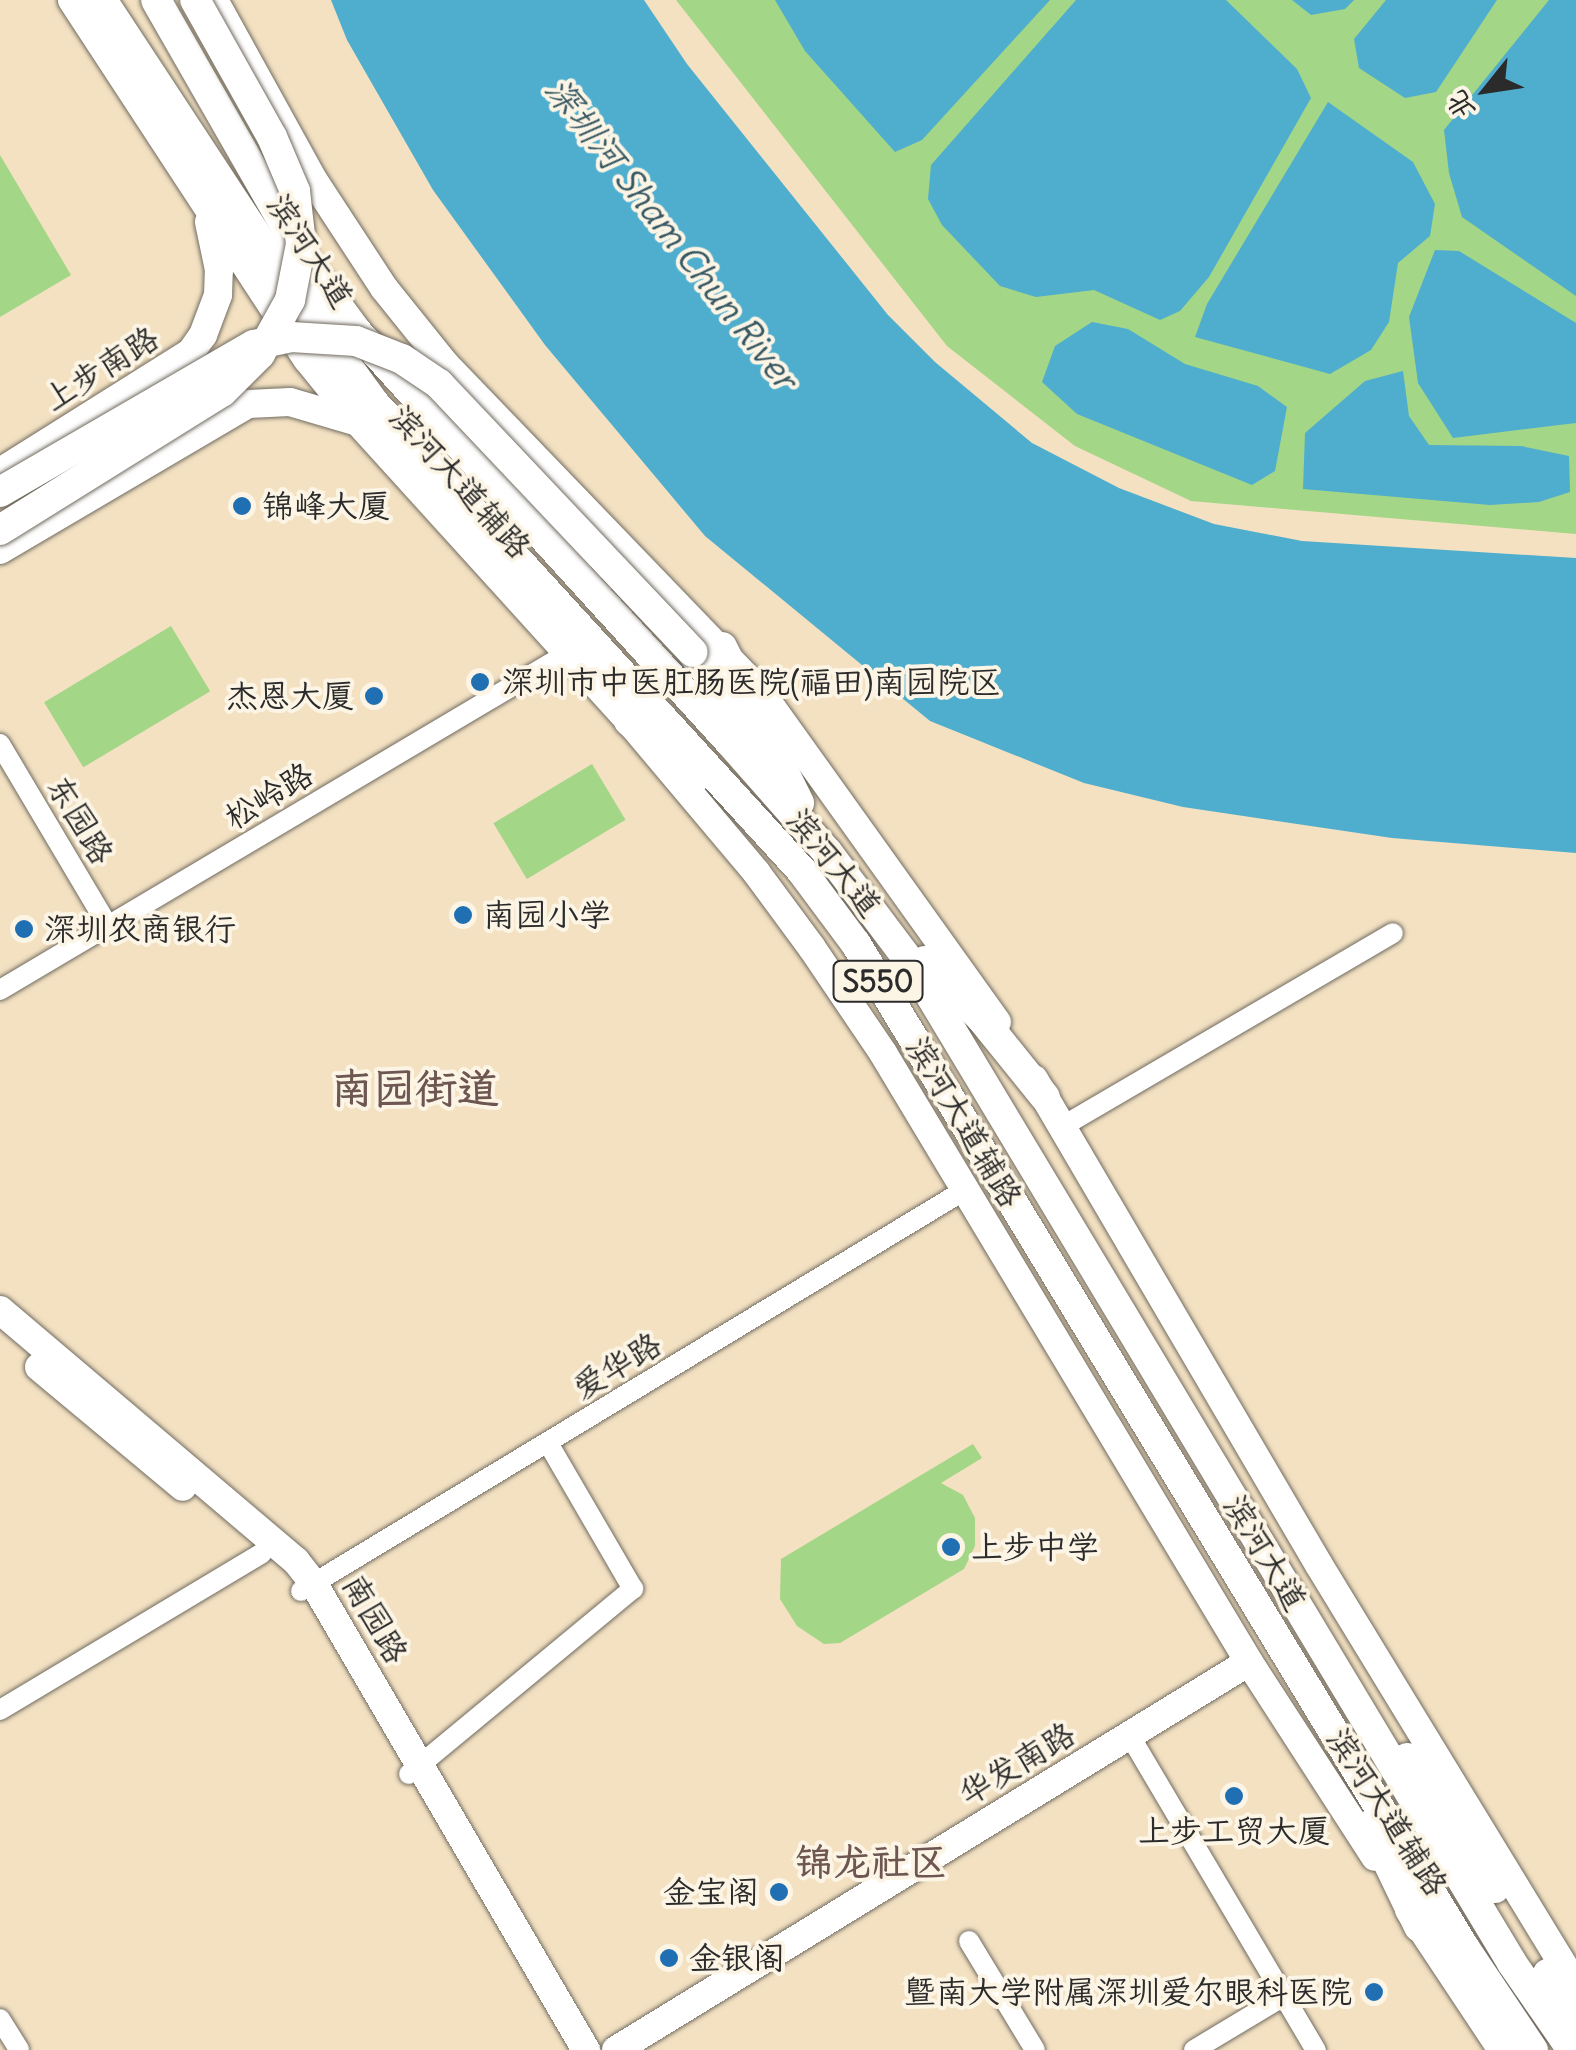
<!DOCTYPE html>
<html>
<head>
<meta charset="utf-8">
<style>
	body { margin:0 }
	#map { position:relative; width:1576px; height:2050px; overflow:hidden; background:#f3e1c2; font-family:Delius,"LXGW WenKai TC",sans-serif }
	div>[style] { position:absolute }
	.green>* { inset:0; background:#a3d686; transform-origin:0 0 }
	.water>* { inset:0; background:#4faece }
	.roads { filter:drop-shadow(0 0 2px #716b60) drop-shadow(0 0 2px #716b60) }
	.minor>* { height:20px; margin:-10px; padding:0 10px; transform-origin:10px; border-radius:10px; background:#fff }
	.major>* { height:28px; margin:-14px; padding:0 14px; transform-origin:14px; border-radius:14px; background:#fff }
	.highway>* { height:30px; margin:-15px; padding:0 15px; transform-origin:15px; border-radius:15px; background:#fff }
	.bridges { filter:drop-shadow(0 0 2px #716b60) drop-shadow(0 0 2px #716b60) }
	.highway-bridge>* { height:30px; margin:-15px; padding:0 15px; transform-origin:15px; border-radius:15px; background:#fff }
	.dots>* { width:28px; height:28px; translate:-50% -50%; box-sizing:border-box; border:5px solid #fcf5e5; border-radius:50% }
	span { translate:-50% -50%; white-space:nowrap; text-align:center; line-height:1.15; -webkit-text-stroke:8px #fcf5e5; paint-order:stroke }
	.shield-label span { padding:2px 8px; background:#fcf5e5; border:2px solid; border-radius:8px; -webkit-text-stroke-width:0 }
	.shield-label { font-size:30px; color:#2b2b2b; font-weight:700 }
	.street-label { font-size:32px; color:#2b2b2b }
	.poi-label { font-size:32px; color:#2b2b2b }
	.left { translate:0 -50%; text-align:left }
	.right { translate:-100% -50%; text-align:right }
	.water-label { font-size:35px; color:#385964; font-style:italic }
	.quarter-label { font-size:38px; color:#6e5753; font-weight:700 }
	.district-label { font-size:42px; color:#6e5753; font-weight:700 }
	.north { position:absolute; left:1436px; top:40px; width:100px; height:100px; -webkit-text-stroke:8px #fcf5e5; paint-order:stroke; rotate:240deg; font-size:28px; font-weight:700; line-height:40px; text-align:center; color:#2b2b2b }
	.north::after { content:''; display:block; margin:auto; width:35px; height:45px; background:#2b2b2b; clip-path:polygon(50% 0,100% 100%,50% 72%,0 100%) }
</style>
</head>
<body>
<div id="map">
	<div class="green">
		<div style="clip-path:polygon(676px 0,1576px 0,1576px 534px,1191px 501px,1075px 446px,947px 346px)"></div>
		<div style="clip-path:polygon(0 155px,71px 275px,0 317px)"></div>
		<div style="left:171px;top:626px;width:76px;height:148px;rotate:59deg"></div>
		<div style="left:592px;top:764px;width:65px;height:115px;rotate:59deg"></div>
		<div style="clip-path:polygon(973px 1444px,982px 1458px,941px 1483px,963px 1495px,975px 1518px,975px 1546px,964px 1569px,840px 1643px,824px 1644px,797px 1626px,780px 1599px,781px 1559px)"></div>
	</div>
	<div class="water">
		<div style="clip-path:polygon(331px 0,644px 0,687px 64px,888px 315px,935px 362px,1032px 443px,1119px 488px,1214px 524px,1302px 541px,1576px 558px,1576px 853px,1392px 838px,1183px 807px,1084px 783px,930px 721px,705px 536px,545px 345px,433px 190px,347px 40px)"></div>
		<div style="clip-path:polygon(775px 0,1050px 0,922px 140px,895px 152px,805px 51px)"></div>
		<div style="clip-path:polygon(1076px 0,1226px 0,1297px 69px,1311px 98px,1209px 277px,1180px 311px,1160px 320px,1094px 290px,1036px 297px,1000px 286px,942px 225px,928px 199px,931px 165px)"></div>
		<div style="clip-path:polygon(1292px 0,1354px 0,1345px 9px,1311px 15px)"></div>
		<div style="clip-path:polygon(1386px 0,1497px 0,1436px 92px,1405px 98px,1359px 68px,1354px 39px)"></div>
		<div style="clip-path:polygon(1549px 0,1576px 0,1576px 296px,1462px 217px,1449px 173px,1444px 130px)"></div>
		<div style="clip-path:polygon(1328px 102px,1413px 162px,1435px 204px,1430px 236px,1398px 263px,1389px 322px,1371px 350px,1330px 374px,1195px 337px,1207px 304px)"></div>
		<div style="clip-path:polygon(1435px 250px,1459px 251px,1576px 323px,1576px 423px,1453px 438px,1418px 383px,1409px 317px)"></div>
		<div style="clip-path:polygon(1092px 322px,1128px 329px,1185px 364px,1258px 386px,1287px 407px,1275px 471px,1252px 485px,1077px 414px,1042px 382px,1055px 346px)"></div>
		<div style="clip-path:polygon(1403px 371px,1409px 416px,1429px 445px,1521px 446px,1569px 456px,1570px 492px,1539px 502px,1490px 505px,1303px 489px,1305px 433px,1365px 381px)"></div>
	</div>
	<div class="roads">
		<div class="minor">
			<div style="left:0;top:744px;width:212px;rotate:59.3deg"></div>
			<div style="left:0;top:990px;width:660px;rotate:-30.68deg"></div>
			<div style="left:1063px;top:1126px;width:382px;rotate:-30.3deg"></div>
			<div style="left:301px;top:1591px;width:773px;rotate:-31.14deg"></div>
			<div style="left:0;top:1710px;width:305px;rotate:-30.9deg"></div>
			<div style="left:1130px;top:1736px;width:365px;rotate:59.4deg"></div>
			<div style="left:409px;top:1774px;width:291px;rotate:-39.6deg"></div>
			<div style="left:633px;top:1589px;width:169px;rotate:-120.2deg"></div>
			<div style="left:969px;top:1941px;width:127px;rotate:58.8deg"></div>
			<div style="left:0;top:2019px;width:36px;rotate:58deg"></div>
			<div style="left:1194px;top:2050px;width:105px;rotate:-31deg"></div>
		</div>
		<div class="major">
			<div style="left:72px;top:0;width:429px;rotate:56.8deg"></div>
			<div style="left:307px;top:359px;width:81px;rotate:51deg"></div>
			<div style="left:358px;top:422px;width:404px;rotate:47.8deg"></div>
			<div style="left:629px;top:721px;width:197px;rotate:49.9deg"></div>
			<div style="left:756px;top:872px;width:94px;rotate:53.6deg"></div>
			<div style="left:812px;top:948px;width:127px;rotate:55.9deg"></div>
			<div style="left:883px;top:1053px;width:711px;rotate:58.99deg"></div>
			<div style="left:1249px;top:1662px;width:232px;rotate:57.1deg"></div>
			<div style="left:214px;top:0;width:207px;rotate:61.1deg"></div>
			<div style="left:314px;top:181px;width:128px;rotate:56.8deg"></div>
			<div style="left:384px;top:288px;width:99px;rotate:51.2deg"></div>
			<div style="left:446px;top:365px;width:453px;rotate:46.1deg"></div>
			<div style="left:760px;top:691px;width:407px;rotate:54.4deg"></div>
			<div style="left:0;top:472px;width:226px;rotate:-32.1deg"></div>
			<div style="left:191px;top:352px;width:21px;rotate:-55deg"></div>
			<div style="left:203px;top:335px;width:43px;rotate:-69.4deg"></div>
			<div style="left:218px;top:295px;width:25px;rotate:-88deg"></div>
			<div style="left:219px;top:270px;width:49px;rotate:-101.8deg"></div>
			<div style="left:0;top:550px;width:288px;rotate:-30.5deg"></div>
			<div style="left:248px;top:404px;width:42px;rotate:-2.7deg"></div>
			<div style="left:290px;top:402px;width:71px;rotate:16.4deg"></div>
			<div style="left:1034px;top:1079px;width:563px;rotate:59.61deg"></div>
			<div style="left:1319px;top:1565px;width:493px;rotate:58.6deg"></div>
			<div style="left:0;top:1310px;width:388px;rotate:40.3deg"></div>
			<div style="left:296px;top:1561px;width:29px;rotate:52deg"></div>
			<div style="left:314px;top:1584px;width:540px;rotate:59.73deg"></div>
			<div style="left:39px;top:1367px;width:187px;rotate:39.8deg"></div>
			<div style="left:1409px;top:1910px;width:168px;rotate:56.4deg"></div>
			<div style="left:1547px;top:1973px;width:51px;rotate:55.4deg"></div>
			<div style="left:616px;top:2050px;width:742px;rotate:-31.51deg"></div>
		</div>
		<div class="highway">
			<div style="left:102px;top:0;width:360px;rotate:56.7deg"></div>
			<div style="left:300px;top:301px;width:126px;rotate:54deg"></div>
			<div style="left:374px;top:403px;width:633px;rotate:47.56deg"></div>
			<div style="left:801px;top:870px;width:92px;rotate:53.4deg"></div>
			<div style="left:856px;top:944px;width:1173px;rotate:58.78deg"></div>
			<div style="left:1464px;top:1947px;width:124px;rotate:56.2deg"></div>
			<div style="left:156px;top:0;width:308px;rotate:60.2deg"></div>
			<div style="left:309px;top:267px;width:81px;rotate:53.6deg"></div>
			<div style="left:357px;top:332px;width:554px;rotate:47.71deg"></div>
			<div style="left:730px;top:742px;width:148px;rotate:48.6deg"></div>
			<div style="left:828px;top:853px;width:138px;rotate:53deg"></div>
			<div style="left:911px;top:963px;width:1167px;rotate:58.99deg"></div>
			<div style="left:1512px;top:1963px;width:106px;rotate:55.4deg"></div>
			<div style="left:722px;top:647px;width:174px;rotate:63.7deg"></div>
			<div style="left:692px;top:652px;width:115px;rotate:53.8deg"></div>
			<div style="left:629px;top:721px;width:87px;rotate:40.3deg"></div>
			<div style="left:925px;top:961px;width:81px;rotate:45.5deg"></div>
			<div style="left:982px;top:1019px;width:100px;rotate:51.1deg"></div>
			<div style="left:1407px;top:1758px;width:157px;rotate:55.9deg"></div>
			<div style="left:1370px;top:1825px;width:113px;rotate:64.3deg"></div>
		</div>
	</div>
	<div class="bridges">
		<div class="highway-bridge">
			<div style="left:0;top:492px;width:293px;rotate:-30.1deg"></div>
			<div style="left:254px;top:345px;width:38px;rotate:-12deg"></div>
			<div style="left:291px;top:337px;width:65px;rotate:3.5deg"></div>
			<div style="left:356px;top:341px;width:49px;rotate:21.4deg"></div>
			<div style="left:402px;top:359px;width:45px;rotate:34deg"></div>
			<div style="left:439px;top:384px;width:369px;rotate:46.6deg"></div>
			<div style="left:0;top:530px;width:261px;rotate:-31.9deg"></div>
			<div style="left:222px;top:392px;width:54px;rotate:-45deg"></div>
			<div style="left:260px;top:354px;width:62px;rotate:-60.9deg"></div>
			<div style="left:290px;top:300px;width:57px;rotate:-78.9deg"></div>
			<div style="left:301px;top:244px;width:53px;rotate:-96.5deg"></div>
			<div style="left:295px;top:191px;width:59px;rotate:-113.1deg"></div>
			<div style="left:272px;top:137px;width:157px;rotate:-119.3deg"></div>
		</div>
	</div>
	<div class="dots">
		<div style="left:242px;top:506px;background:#1f6fb2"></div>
		<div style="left:480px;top:682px;background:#1f6fb2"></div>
		<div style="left:374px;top:696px;background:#1f6fb2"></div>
		<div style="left:463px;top:915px;background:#1f6fb2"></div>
		<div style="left:24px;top:929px;background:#1f6fb2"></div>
		<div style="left:951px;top:1547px;background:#1f6fb2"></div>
		<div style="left:1234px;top:1796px;background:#1f6fb2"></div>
		<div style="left:779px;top:1892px;background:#1f6fb2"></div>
		<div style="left:669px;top:1958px;background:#1f6fb2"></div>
		<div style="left:1374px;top:1992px;background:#1f6fb2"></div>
	</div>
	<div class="shield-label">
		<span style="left:878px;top:981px">S550</span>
	</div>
	<div class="street-label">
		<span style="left:310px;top:251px;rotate:57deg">滨河大道</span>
		<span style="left:101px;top:369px;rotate:-32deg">上步南路</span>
		<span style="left:460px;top:482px;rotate:48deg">滨河大道辅路</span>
		<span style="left:269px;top:796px;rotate:-31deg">松岭路</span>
		<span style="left:80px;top:820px;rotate:59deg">东园路</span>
		<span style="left:834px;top:863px;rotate:51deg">滨河大道</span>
		<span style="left:964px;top:1122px;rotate:59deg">滨河大道辅路</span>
		<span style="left:617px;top:1366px;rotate:-31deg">爱华路</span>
		<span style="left:1265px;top:1553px;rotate:59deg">滨河大道</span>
		<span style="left:375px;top:1619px;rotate:60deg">南园路</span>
		<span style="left:1017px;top:1764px;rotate:-31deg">华发南路</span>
		<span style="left:1387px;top:1812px;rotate:57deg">滨河大道辅路</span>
	</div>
	<div class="poi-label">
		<span class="left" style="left:262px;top:506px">锦峰大厦</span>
		<span class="left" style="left:502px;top:682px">深圳市中医肛肠医院(福田)南园院区</span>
		<span class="right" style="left:354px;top:696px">杰恩大厦</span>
		<span class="left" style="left:483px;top:915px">南园小学</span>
		<span class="left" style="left:44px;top:929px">深圳农商银行</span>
		<span class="left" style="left:971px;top:1547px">上步中学</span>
		<span style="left:1234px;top:1831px">上步工贸大厦</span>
		<span class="right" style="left:759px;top:1892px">金宝阁</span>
		<span class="left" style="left:689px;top:1958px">金银阁</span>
		<span class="right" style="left:1352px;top:1992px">暨南大学附属深圳爱尔眼科医院</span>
	</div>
	<div class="water-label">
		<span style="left:672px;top:233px;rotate:52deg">深圳河 Sham Chun River</span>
	</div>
	<div class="quarter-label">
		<span style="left:871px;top:1862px">锦龙社区</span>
	</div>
	<div class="district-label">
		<span style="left:415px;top:1088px">南园街道</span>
	</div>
	<div class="north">北</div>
</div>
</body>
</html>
